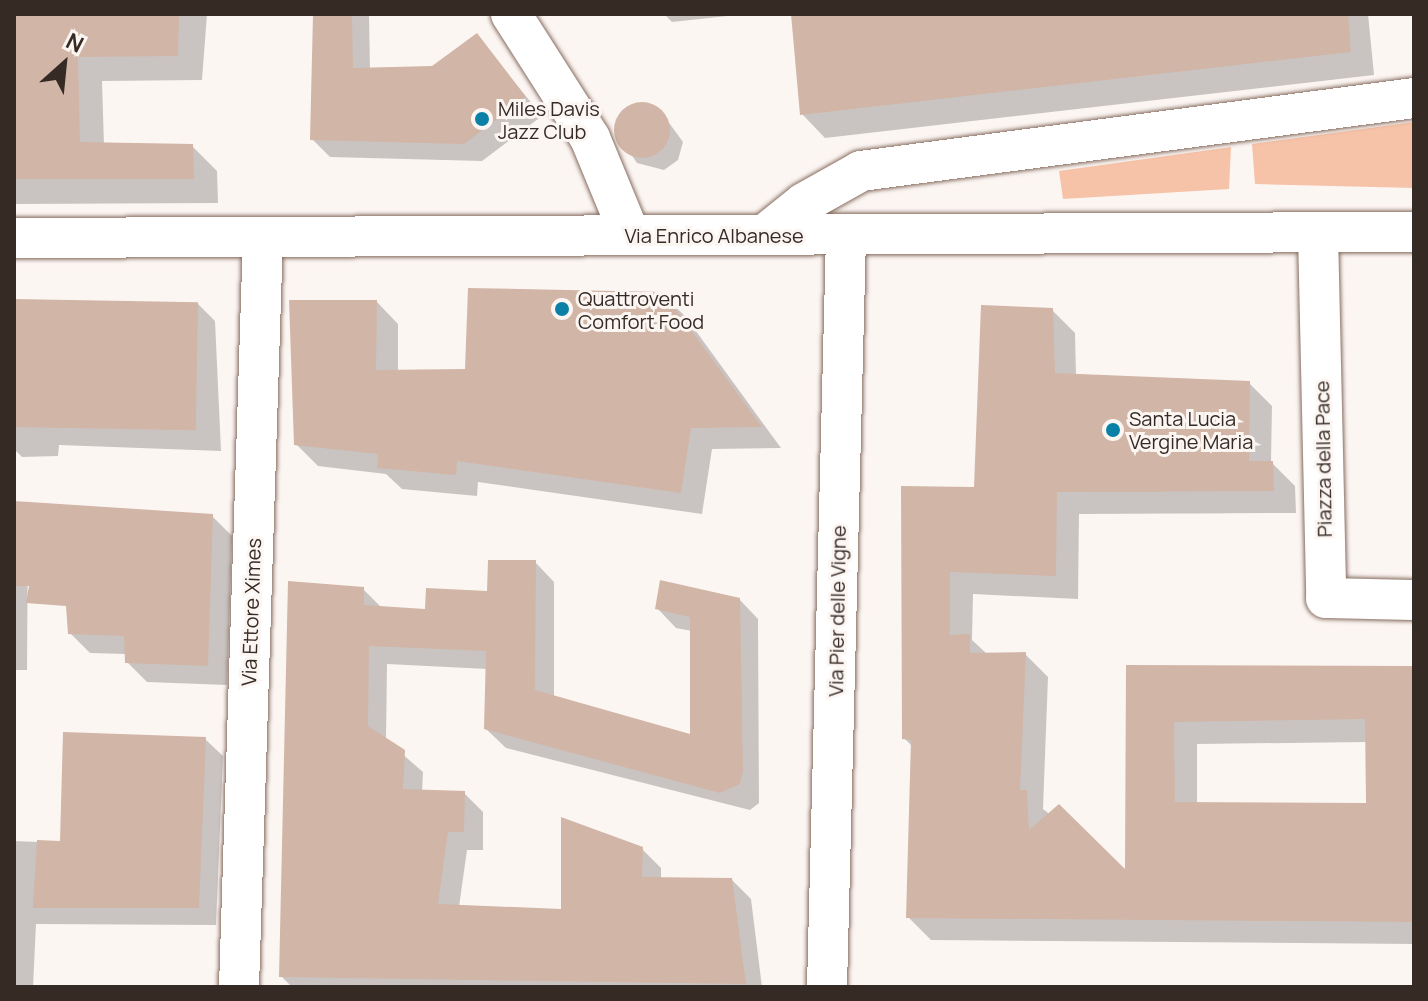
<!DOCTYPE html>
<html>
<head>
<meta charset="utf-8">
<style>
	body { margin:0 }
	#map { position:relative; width:1428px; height:1001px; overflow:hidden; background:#fcf6f3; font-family:Manrope,sans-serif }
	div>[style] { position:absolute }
	.green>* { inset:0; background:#f6c3a9 }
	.shadow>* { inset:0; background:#0003 }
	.building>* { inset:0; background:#d1b5a6; transform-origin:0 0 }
	.round { border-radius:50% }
	.roads { filter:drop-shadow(0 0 2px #876d60) drop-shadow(0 0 2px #876d60) }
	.minor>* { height:40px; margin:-20px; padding:0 20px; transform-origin:20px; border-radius:20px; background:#fff }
	.dots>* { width:22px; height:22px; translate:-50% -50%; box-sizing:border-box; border:4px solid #fcf6f3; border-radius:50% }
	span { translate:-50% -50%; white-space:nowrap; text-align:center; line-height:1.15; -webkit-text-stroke:6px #fcf6f3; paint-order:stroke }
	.poi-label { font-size:20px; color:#362a25 }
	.left { translate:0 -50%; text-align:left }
	.street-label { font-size:20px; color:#362a25 }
	.frame { position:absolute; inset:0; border:16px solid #362a25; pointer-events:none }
	.north { position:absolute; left:24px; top:24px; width:80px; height:80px; -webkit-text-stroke:6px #fcf6f3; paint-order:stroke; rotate:27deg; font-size:22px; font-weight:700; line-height:32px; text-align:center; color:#362a25 }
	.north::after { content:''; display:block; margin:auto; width:28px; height:36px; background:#362a25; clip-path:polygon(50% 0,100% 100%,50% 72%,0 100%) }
</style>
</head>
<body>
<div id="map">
	<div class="green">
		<div style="clip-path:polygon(1414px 122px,1414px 188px,1255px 184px,1252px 144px)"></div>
		<div style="clip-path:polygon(1231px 147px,1229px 189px,1063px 199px,1059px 171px)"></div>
	</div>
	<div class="shadow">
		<div style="clip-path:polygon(14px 14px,207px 14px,202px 80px,102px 81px,104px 145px,192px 146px,217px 171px,218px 203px,14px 204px)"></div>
		<div style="clip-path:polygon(316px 14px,369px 14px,370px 70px,432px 68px,477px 36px,542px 116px,482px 161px,330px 157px,312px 139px)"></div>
		<div style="clip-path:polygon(664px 14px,746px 14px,672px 22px)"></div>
		<div style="clip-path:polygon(793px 14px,1368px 14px,1374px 75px,825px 138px,802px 114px)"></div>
		<div style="clip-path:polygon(639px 103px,659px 109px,683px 142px,678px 160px,664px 170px,637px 163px,615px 131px,622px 113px)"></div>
		<div style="clip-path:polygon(662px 294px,685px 316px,781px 448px,712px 449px,702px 514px,478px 482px,477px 496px,402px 489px,386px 474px,318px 466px,296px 444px,377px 302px,398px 324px,398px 371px,467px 370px)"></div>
		<div style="clip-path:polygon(14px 301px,197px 303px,215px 321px,221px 451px,59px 445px,58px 456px,22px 457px,14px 449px)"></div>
		<div style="clip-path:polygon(evenodd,1052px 310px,1075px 333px,1076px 376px,1249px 383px,1272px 406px,1271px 462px,1295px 486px,1296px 513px,1079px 514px,1078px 599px,973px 594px,972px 640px,987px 654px,1025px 654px,1048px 677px,1043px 809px,1127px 874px,1128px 667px,1414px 668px,1414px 944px,931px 940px,908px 917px,913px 747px,904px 738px,903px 489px,976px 489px,1052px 310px,1367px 742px,1368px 805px,1197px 805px,1197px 744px,1367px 742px)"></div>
		<div style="clip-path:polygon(14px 508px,28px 522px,27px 670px,14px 670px)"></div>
		<div style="clip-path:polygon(212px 516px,232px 536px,227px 685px,147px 682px,127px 662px,126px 654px,90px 653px,70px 633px)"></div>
		<div style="clip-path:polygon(535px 562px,554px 582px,554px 698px,692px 736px,692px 631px,676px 628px,657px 608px,739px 599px,758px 619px,759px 803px,750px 810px,506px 748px,486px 729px,487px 669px,387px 664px,386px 740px,423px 772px,422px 792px,464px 793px,483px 812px,483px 850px,467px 850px,459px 907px,563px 911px,642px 849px,661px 868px,661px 879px,732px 880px,751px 899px,762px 987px,292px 987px,281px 976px,363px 589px,382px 608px,427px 611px,489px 593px)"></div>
		<div style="clip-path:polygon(205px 739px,223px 756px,216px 925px,36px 924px,33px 987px,14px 987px,14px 841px,62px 843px)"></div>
	</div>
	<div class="building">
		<div style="clip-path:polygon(14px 14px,179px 14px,178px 56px,78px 57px,80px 142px,193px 144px,194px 179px,14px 179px)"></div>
		<div style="clip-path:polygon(313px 14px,352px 14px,353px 68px,432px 66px,477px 33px,526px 97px,464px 144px,310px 140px)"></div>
		<div style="clip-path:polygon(791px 14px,1348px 14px,1351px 52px,800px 115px)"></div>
		<div class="round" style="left:614px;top:102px;width:56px;height:56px"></div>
		<div style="clip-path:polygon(468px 288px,663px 292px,762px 427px,691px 428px,681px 493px,457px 461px,456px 475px,377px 468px,378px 454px,294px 445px,289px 300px,377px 300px,376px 370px,465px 369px)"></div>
		<div style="left:14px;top:299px;width:184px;height:128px;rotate:1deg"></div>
		<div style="clip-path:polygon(evenodd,981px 305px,1053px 308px,1055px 373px,1250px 381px,1249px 461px,1273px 461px,1274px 491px,1057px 492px,1056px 576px,950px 572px,950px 635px,970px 634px,970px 653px,1026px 652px,1020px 790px,1027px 790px,1029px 830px,1059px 804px,1125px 869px,1126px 665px,1414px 666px,1414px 922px,906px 918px,911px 740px,902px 739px,901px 486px,974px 487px,981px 305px,1365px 719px,1366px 803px,1175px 802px,1174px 722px,1365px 719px)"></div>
		<div style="clip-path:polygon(14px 501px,213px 514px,208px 666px,125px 663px,124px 636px,68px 634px,66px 606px,26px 603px,29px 586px,14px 586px)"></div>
		<div style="clip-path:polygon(488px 560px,536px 560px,535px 690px,690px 734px,690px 617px,655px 609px,660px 580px,740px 598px,743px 771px,740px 784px,720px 793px,484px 729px,486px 651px,369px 646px,368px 726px,405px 750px,403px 789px,465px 791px,464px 832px,448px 832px,438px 904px,561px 909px,561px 817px,643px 847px,642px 877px,732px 878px,746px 984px,279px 977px,288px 581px,364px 587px,364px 605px,425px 609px,426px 588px,487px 591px)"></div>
		<div style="clip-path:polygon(63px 732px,206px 737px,199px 908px,33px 908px,37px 840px,60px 841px)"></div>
	</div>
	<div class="roads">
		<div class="minor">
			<div style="left:511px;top:14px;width:147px;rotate:57.5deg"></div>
			<div style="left:590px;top:138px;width:105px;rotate:67.6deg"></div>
			<div style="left:1318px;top:233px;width:365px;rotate:88.7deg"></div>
			<div style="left:1326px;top:598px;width:88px;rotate:1.3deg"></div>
			<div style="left:764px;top:235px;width:51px;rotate:-38.7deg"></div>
			<div style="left:804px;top:203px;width:65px;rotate:-29.3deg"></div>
			<div style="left:861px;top:171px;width:558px;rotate:-7.52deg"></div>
			<div style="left:14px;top:238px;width:1400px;rotate:-0.25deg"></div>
			<div style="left:239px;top:987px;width:750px;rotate:-88.17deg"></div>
			<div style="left:827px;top:987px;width:753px;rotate:-88.55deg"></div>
		</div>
	</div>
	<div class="dots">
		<div style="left:482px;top:119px;background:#0b80a7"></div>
		<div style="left:562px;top:309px;background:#0b80a7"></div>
		<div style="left:1113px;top:430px;background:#0b80a7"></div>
	</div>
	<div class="poi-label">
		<span class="left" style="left:498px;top:120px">Miles Davis<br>Jazz Club</span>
		<span class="left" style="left:578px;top:310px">Quattroventi<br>Comfort Food</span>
		<span class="left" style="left:1129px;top:430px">Santa Lucia<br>Vergine Maria</span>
	</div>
	<div class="street-label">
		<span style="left:714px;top:235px">Via Enrico Albanese</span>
		<span style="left:1323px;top:459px;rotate:-91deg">Piazza della Pace</span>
		<span style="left:837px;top:611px;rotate:-89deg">Via Pier delle Vigne</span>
		<span style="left:251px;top:612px;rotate:-88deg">Via Ettore Ximes</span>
	</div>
	<div class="frame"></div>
	<div class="north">N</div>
</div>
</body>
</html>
